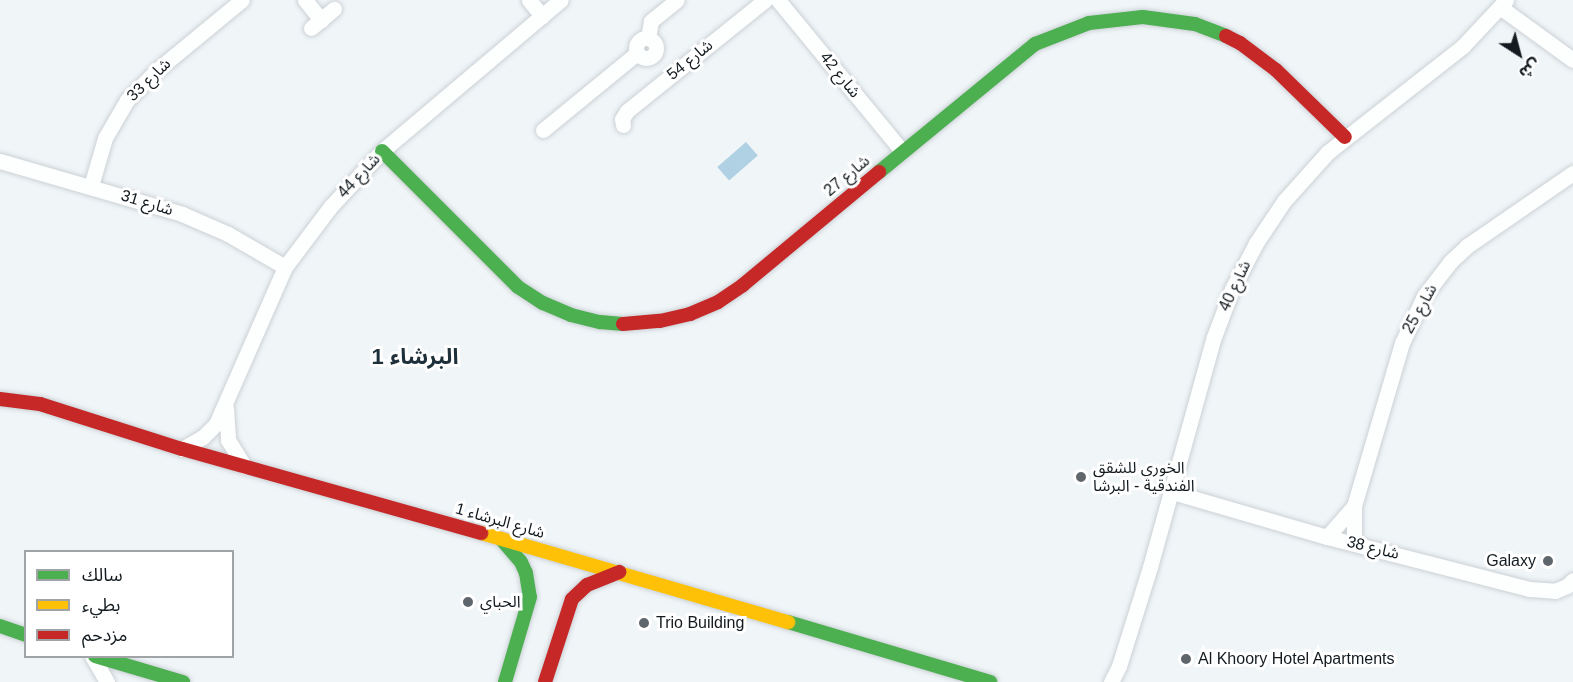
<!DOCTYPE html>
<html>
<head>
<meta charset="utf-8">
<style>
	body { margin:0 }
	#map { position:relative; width:1573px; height:682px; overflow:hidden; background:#f0f5f8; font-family:Arial,"Noto Sans Arabic",sans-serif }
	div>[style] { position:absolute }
	.water>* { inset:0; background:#b0d0e3; transform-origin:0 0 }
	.roads { filter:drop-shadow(0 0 2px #cbd1d5) drop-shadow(0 0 2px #cbd1d5) }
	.street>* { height:15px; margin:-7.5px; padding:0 7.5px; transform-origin:7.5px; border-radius:7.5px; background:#fdfefe }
	.street>.ring { margin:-7.5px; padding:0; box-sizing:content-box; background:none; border:15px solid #fdfefe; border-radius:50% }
	.fast>* { height:14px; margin:-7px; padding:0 7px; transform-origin:7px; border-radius:7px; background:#4caf50 }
	.slow>* { height:14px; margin:-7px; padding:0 7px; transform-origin:7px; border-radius:7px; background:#ffc107 }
	.jam>* { height:14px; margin:-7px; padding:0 7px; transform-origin:7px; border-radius:7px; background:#c62828 }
	.dots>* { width:16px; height:16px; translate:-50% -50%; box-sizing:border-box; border:3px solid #fff; border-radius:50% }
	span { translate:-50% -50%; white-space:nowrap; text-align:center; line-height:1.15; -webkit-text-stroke:6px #fff; paint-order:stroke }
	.street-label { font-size:16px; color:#131b20 }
	.poi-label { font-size:16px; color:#131b20 }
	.left { translate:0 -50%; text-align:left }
	.right { translate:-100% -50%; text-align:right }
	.district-label { font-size:22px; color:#1e303a; font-weight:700 }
	.legend { position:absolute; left:24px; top:550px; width:210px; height:108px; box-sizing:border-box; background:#fff; border:2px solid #a1a4a6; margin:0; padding:8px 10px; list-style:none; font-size:18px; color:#131b20 }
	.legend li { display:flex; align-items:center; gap:12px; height:30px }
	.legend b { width:30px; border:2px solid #a1a4a6 }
	.north { position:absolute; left:1489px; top:24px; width:60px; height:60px; -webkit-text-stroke:4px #fff; paint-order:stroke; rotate:144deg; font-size:16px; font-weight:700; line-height:24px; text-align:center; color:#131b20 }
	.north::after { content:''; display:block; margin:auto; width:21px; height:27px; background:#131b20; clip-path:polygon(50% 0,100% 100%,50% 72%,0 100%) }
</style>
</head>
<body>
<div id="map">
	<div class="water">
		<div style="left:746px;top:142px;width:18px;height:38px;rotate:49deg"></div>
	</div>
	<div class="roads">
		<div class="street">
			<div style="left:305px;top:0;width:26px;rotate:51deg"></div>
			<div style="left:529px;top:0;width:21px;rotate:51deg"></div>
			<div style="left:778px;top:0;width:195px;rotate:50.6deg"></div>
			<div style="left:1500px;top:7px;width:90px;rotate:36deg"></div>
			<div style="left:311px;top:28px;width:30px;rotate:-40deg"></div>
			<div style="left:648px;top:38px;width:17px;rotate:-80deg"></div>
			<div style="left:651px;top:21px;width:33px;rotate:-39deg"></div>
			<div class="ring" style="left:636px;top:38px;width:5px;height:5px"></div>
			<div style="left:623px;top:125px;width:6px;rotate:-99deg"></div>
			<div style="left:622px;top:119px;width:9px;rotate:-58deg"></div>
			<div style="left:627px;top:111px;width:177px;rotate:-38.8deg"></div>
			<div style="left:543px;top:130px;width:122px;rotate:-39.3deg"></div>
			<div style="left:0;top:161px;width:190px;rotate:16.2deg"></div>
			<div style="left:182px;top:214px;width:50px;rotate:23.5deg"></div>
			<div style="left:228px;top:234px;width:66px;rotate:30.1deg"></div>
			<div style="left:91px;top:186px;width:50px;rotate:-73.7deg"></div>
			<div style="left:105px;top:138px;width:44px;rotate:-59.9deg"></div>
			<div style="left:127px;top:100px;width:42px;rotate:-45deg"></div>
			<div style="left:157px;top:70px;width:110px;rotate:-39.5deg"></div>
			<div style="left:226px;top:408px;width:32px;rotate:86deg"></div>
			<div style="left:228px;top:440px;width:31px;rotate:58deg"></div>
			<div style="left:182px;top:449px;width:24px;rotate:-30deg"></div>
			<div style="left:203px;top:437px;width:18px;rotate:-45deg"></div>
			<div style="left:216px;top:424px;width:171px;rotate:-66.3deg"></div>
			<div style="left:285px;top:267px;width:76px;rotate:-53deg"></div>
			<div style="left:331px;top:206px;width:75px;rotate:-47.2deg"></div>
			<div style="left:382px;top:151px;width:234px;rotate:-40.2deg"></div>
			<div style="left:1172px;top:492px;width:161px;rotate:16.2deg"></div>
			<div style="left:1327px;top:537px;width:209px;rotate:14.4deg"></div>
			<div style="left:1529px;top:589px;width:26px;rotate:4deg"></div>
			<div style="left:1555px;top:591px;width:13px;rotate:-23deg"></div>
			<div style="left:1567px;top:586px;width:8px;rotate:-45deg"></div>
			<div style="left:1354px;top:506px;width:37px;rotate:90deg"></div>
			<div style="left:1327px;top:537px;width:41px;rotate:-48.9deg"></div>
			<div style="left:1354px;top:506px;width:170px;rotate:-73.6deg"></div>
			<div style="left:1402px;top:343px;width:52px;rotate:-64.9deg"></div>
			<div style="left:1424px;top:296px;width:44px;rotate:-52.4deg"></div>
			<div style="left:1451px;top:261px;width:22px;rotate:-43deg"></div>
			<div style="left:1467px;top:246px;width:129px;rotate:-34.6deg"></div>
			<div style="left:92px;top:656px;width:30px;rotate:60deg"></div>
			<div style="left:1111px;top:682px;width:18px;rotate:-63deg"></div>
			<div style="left:1119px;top:666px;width:104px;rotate:-72.6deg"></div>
			<div style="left:1150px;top:567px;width:239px;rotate:-74.5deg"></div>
			<div style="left:1214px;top:337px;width:51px;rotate:-69.4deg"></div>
			<div style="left:1232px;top:289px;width:52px;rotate:-62.4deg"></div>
			<div style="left:1256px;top:243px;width:50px;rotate:-56.3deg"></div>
			<div style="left:1284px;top:201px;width:66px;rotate:-48.1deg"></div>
			<div style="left:1328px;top:152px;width:172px;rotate:-38.1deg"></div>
			<div style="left:1463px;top:46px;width:63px;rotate:-46.9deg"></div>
		</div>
		<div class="fast">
			<div style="left:382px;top:151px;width:192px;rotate:45deg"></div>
			<div style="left:518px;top:287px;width:30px;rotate:33deg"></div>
			<div style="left:543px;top:303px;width:30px;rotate:23deg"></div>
			<div style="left:571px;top:315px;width:30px;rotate:14deg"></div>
			<div style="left:600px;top:322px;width:23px;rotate:5deg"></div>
			<div style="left:879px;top:172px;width:202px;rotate:-39.4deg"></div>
			<div style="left:1035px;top:44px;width:58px;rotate:-21.3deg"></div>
			<div style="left:1089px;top:23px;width:54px;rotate:-6.3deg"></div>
			<div style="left:1143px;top:17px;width:52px;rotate:7.7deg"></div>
			<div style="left:1195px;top:24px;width:33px;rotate:21deg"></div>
			<div style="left:501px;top:539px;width:30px;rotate:49deg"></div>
			<div style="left:521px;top:562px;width:12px;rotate:66deg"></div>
			<div style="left:526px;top:573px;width:24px;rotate:81deg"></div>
			<div style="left:530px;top:597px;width:89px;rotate:106.4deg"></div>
			<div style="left:788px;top:622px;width:211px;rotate:16.5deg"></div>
			<div style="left:0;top:626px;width:28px;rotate:19deg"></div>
			<div style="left:95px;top:656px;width:92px;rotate:16.5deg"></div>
		</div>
		<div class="slow">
			<div style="left:481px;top:533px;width:320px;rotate:16.2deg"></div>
		</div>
		<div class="jam">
			<div style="left:1226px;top:36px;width:16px;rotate:27deg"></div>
			<div style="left:1240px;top:43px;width:45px;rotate:36.9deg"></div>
			<div style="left:1276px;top:70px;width:96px;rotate:44.2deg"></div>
			<div style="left:623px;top:324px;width:37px;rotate:-5deg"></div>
			<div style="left:660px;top:321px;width:31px;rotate:-13deg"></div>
			<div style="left:690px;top:314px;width:30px;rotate:-23deg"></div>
			<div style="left:718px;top:302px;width:30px;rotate:-34deg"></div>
			<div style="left:743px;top:285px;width:177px;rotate:-39.7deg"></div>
			<div style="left:0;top:399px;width:40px;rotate:7.1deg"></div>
			<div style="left:40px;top:404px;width:149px;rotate:17.6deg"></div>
			<div style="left:182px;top:449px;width:311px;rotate:15.7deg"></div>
			<div style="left:545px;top:682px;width:87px;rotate:-72deg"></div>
			<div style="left:572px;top:599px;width:21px;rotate:-43deg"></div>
			<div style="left:587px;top:585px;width:35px;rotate:-22deg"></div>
		</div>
	</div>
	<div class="dots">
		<div style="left:1081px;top:477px;background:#60676c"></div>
		<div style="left:1548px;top:561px;background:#60676c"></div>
		<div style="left:468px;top:602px;background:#60676c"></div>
		<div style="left:644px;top:623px;background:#60676c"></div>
		<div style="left:1186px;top:659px;background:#60676c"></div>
	</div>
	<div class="street-label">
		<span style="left:690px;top:60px;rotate:-39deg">شارع 54</span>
		<span style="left:840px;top:75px;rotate:51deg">شارع 42</span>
		<span style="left:149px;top:80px;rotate:-44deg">شارع 33</span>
		<span style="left:359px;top:176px;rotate:-47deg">شارع 44</span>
		<span style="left:847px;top:176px;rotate:-40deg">شارع 27</span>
		<span style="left:147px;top:203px;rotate:17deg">شارع 31</span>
		<span style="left:1235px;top:286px;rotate:-65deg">شارع 40</span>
		<span style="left:1420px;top:309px;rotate:-61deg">شارع 25</span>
		<span style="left:500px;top:521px;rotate:16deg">شارع البرشاء 1</span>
		<span style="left:1373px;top:548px;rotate:14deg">شارع 38</span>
	</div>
	<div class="poi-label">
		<span class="left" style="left:1093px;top:477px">الخوري للشقق<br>الفندقية - البرشا</span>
		<span class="right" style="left:1536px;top:561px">Galaxy</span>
		<span class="left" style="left:480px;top:602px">الحباي</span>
		<span class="left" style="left:656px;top:623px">Trio Building</span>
		<span class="left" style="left:1198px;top:659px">Al Khoory Hotel Apartments</span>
	</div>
	<div class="district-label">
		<span style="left:415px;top:357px">البرشاء 1</span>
	</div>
	<ul class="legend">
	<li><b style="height:8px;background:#4caf50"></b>سالك</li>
	<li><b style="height:8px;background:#ffc107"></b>بطيء</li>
	<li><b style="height:8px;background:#c62828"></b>مزدحم</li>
	</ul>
	<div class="north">ش</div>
</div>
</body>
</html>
